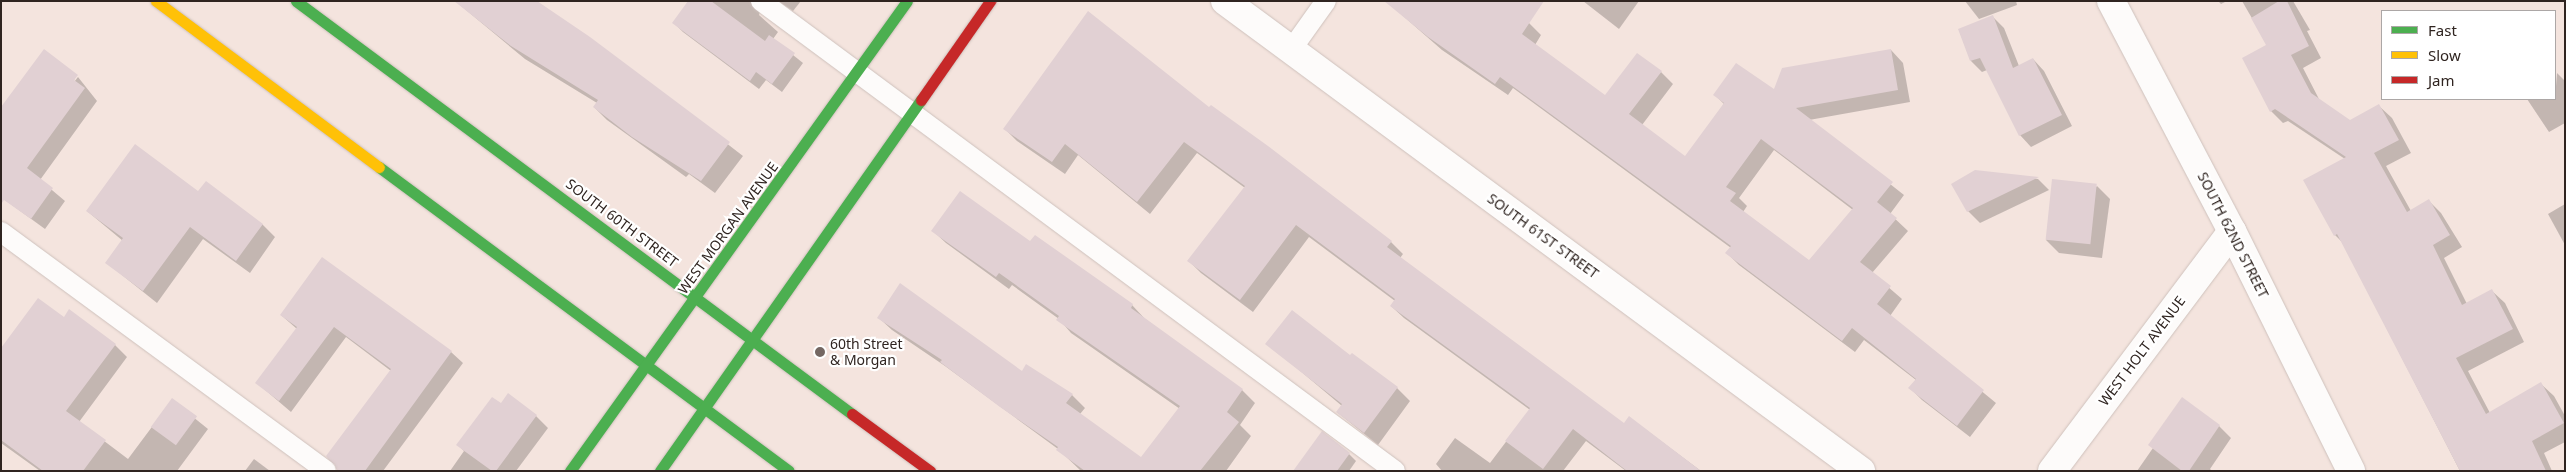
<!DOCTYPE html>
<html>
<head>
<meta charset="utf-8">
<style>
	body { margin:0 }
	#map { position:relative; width:2566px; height:472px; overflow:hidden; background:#f4e4de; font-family:"Noto Sans",sans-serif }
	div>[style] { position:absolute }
	.shadow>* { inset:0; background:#0003 }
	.building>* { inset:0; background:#e1d0d3; transform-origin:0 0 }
	.roads { filter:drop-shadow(0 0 1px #cec1bc) drop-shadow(0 0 1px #cec1bc) }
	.lane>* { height:20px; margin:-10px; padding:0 10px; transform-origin:10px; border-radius:10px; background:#fdfbfa }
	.street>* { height:28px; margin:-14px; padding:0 14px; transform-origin:14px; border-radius:14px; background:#fdfbfa }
	.fast>* { height:11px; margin:-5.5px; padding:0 5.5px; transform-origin:5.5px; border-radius:5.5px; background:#4caf50 }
	.slow>* { height:11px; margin:-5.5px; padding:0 5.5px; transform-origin:5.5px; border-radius:5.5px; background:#ffc107 }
	.jam>* { height:11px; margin:-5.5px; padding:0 5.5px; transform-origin:5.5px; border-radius:5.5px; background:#c62828 }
	.dots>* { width:14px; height:14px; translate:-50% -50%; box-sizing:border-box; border:2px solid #fff; border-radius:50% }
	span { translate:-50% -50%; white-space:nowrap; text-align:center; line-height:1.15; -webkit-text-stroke:4.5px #fff; paint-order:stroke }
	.street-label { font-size:14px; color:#2f2420 }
	.poi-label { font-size:14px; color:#2f2420 }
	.left { translate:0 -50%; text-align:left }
	.frame { position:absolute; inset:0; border:2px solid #2f2420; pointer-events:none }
	.legend { position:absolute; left:2381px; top:10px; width:175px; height:90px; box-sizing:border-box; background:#fff; border:1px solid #aca7a6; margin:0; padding:6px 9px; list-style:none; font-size:15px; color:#2f2420 }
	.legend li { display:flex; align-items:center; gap:10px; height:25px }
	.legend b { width:25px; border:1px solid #aca7a6 }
</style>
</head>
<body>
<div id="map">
	<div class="shadow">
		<div style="clip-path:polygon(690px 1px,763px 1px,759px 15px,778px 32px,773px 39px,803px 63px,782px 92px,766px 80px,759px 89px,683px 32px,674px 23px)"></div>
		<div style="clip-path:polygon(778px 1px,801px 1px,793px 11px)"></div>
		<div style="clip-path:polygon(evenodd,1386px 1px,1529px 23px,1541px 35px,1535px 45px,1605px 97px,1661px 72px,1673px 84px,1642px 125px,1685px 158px,1724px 104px,1715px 95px,1774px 91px,1891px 50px,1903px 63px,1910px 102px,1809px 120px,1904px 195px,1890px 214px,1908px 231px,1872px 273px,1902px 299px,1890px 316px,1996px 403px,1970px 437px,1922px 400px,1910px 388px,1916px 380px,1864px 340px,1855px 352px,1739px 265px,1727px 253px,1731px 248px,1513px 88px,1508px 95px,1442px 50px,1386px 1px,1774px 150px,1853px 210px,1809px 261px,1743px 212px,1747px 206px,1739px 198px,1774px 150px)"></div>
		<div style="clip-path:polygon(1583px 1px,1639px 1px,1619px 29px)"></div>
		<div style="clip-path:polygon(1965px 1px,2016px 1px,2017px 5px,1979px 19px)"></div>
		<div style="clip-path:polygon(2218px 1px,2227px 1px,2221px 4px)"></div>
		<div style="clip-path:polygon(2242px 1px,2293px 1px,2310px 30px,2307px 31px,2321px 58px,2303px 68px,2320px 101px,2350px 121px,2379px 106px,2392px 118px,2411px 153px,2386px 166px,2411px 211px,2429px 201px,2441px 213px,2462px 247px,2444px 258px,2467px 304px,2492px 291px,2505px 303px,2524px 342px,2468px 371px,2490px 413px,2541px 384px,2554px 396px,2565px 416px,2565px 442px,2544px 453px,2552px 471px,2460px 471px,2343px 243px,2335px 235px,2345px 159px,2288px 121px,2283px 123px,2271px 111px,2268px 46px)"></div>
		<div style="clip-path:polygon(460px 5px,590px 38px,743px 156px,715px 193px,689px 174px,686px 177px,607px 120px,594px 107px,597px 103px,525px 59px)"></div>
		<div style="clip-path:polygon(1993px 17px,2004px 28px,2019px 66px,2033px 59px,2044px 71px,2072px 126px,2031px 147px,2020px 135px,1987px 70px,1982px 72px,1971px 61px,1959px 30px)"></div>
		<div style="clip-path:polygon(2557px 73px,2565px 81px,2565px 123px,2549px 132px,2527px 99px,2555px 99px)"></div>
		<div style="clip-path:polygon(76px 76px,71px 86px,78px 77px,97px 101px,40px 180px,65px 201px,45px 229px,1px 197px)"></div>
		<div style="clip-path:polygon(1210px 109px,1391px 242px,1403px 254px,1400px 258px,1625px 425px,1630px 418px,1701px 471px,1626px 471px,1586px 441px,1563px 471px,1442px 471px,1436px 464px,1455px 438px,1490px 463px,1530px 410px,1404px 318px,1391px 306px,1395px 301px,1309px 237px,1253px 312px,1201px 273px,1189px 261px,1245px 188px,1197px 153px,1150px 214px,1078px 155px,1065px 174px,1017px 141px,1005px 129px)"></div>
		<div style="clip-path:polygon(1976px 171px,2038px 179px,2049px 190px,1980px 223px,1968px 211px)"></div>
		<div style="clip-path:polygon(2097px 186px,2110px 199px,2102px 258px,2059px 253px,2046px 240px)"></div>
		<div style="clip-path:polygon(2565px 204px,2565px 245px,2548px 214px)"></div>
		<div style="clip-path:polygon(87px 211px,262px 224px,275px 237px,250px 273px,203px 239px,157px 303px,107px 263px,123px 241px)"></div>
		<div style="clip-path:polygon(933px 231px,1030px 243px,1035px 236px,1132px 305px,1145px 319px,1242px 390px,1255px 403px,1240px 425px,1251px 436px,1226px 471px,1081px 471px,1058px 449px,945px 366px,892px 330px,879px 318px,1072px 395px,1085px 408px,1080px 414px,1141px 459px,1180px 409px,1071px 333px,1059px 319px,1012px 285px,1009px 289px,946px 243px)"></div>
		<div style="clip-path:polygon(281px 315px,451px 352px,463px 363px,383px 471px,339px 471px,391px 371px,346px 337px,291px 412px,257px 383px,297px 329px)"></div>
		<div style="clip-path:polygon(64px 319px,115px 345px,127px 357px,79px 422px,128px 459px,172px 400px,208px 429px,177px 471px,40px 471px,1px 443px,1px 350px)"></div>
		<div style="clip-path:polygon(1267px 343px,1350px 357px,1397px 388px,1410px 401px,1378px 445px,1337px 412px,1342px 406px)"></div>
		<div style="clip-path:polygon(501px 405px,536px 416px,548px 428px,516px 471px,450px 471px,464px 451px,458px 445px)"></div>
		<div style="clip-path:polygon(2219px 426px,2231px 438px,2210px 469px,2212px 471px,2137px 471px,2153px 448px)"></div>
		<div style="clip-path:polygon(1349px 454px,1356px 461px,1349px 471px,1295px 471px)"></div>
		<div style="clip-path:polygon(254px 459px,270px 471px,245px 471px)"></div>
	</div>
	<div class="building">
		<div style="clip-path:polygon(454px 1px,537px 1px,590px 37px,730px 142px,701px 181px,632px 137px,593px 107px,598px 100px,511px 46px)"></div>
		<div style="clip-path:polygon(688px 1px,711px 1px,765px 41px,769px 35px,795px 53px,772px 84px,756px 72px,750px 81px,672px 23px)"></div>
		<div style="clip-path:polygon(evenodd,1384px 1px,1544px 1px,1522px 34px,1605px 95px,1637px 53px,1662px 71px,1629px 114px,1685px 156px,1724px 103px,1713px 95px,1736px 63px,1774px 89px,1782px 68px,1891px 49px,1898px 90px,1796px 108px,1893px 182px,1877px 202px,1897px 218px,1860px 262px,1891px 286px,1877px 304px,1984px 390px,1957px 426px,1908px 388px,1916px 379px,1852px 328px,1842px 341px,1725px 253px,1731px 246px,1500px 77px,1495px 84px,1428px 37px,1384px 1px,1761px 139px,1853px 208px,1809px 260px,1730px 201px,1736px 193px,1726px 187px,1761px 139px)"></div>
		<div style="clip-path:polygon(2279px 1px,2287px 1px,2309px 46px,2291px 55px,2311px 93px,2350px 120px,2379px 104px,2399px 140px,2374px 153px,2407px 212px,2429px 199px,2450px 235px,2433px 245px,2462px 305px,2492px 289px,2513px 329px,2456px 358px,2486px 414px,2541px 382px,2564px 423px,2532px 441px,2546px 471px,2460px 471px,2337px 234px,2334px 236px,2303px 180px,2346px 157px,2275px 109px,2270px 112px,2242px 58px,2266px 45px,2251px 18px)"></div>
		<div style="clip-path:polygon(1088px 11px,1209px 107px,1211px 105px,1268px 146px,1392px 241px,1387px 247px,1624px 423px,1629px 416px,1701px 471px,1627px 471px,1573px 429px,1543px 469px,1505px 441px,1530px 408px,1390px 306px,1395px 299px,1296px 225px,1240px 300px,1187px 261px,1245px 186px,1184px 142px,1137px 202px,1065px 144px,1052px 162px,1003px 129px)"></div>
		<div style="clip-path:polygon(1993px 15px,2013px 68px,2033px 58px,2062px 115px,2019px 136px,1980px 58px,1970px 61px,1958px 29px)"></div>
		<div style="clip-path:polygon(44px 49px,78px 75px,74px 80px,85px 88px,27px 168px,53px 188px,31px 219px,4px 200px,1px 204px,1px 107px)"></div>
		<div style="clip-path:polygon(135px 144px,198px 191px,206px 181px,263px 224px,236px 261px,190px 227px,143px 291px,105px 263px,123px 238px,86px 211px)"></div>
		<div style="clip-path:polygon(1975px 170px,2039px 177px,1967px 212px,1951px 184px)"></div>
		<div style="left:2052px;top:179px;width:45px;height:61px;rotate:6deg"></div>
		<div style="clip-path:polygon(960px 191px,1030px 241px,1035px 235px,1133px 304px,1131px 308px,1243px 389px,1227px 412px,1239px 422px,1200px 471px,1085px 471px,1056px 450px,1058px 447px,1000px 407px,940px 362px,942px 360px,877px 318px,900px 283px,1022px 371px,1026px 364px,1073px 394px,1066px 403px,1141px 457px,1180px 406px,1056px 320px,1059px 316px,999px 273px,996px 277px,931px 231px)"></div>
		<div style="clip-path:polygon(322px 257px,452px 351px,365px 471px,338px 471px,326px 456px,391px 369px,334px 327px,279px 401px,255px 383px,297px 327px,280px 315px)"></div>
		<div style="clip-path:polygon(38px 298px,64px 317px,69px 309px,116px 344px,66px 411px,106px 440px,83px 471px,43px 471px,1px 440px,1px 348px)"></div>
		<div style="clip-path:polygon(1292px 310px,1350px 355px,1352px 353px,1398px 387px,1364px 433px,1336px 412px,1342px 404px,1265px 344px)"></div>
		<div style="clip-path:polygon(508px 393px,537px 415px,496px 471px,492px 471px,456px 445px,492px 397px,501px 403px)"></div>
		<div style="clip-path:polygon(2182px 397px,2220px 425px,2189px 471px,2182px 471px,2148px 445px)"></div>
		<div style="left:172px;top:398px;width:31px;height:36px;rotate:36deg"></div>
		<div style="clip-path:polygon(1322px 431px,1350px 453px,1337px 471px,1293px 471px)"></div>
	</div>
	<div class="roads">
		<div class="lane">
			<div style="left:761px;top:1px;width:789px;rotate:36.55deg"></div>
			<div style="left:1291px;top:50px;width:60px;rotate:-54.5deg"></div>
			<div style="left:1px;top:232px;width:403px;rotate:36.3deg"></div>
		</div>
		<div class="street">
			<div style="left:1225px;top:1px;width:791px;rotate:36.46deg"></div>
			<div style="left:2111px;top:1px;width:260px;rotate:62.3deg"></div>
			<div style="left:2232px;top:231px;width:268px;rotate:63.6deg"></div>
			<div style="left:2052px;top:471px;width:300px;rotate:-53.1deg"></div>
		</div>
		<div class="fast">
			<div style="left:296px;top:1px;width:693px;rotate:36.61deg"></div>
			<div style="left:379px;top:167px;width:510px;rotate:36.56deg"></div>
			<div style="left:570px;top:471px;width:578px;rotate:-54.36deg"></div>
			<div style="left:660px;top:471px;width:454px;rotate:-54.9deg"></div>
		</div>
		<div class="slow">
			<div style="left:156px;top:1px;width:278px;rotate:36.7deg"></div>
		</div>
		<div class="jam">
			<div style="left:921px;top:100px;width:121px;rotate:-55.1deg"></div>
			<div style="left:852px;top:414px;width:97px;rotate:36.2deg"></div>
		</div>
	</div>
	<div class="dots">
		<div style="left:820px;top:352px;background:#746762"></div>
	</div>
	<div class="street-label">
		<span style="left:622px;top:223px;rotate:37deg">SOUTH 60TH STREET</span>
		<span style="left:728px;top:228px;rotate:-54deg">WEST MORGAN AVENUE</span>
		<span style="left:2233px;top:235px;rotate:63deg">SOUTH 62ND STREET</span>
		<span style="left:1543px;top:236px;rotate:36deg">SOUTH 61ST STREET</span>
		<span style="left:2142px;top:351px;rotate:-53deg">WEST HOLT AVENUE</span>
	</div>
	<div class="poi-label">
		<span class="left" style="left:830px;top:352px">60th Street<br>&amp; Morgan</span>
	</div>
	<div class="frame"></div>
	<ul class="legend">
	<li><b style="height:6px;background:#4caf50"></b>Fast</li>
	<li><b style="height:6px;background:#ffc107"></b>Slow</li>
	<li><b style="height:6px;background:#c62828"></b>Jam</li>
	</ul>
</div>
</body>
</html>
